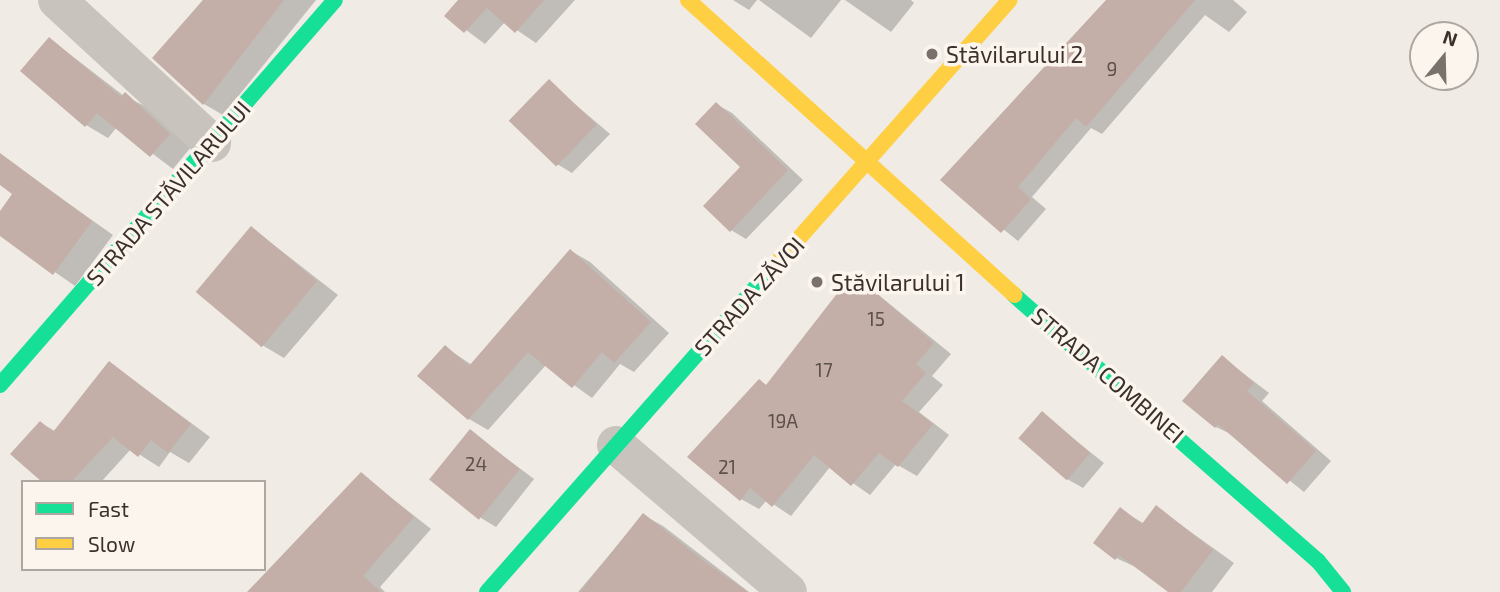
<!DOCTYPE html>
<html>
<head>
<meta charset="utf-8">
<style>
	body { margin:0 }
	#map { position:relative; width:1500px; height:592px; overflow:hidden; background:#f0ebe5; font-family:"Exo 2",sans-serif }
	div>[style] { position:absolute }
	.shadow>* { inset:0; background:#0003 }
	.building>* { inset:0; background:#c3afa7; transform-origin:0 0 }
	.street>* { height:38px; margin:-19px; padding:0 19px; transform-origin:19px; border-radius:19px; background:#c9c3be }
	.fast>* { height:16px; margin:-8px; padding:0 8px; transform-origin:8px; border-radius:8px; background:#16e098 }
	.slow>* { height:16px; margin:-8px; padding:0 8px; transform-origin:8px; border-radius:8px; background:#ffcf43 }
	.dots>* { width:19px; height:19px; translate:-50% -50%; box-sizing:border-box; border:4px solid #fbf5ee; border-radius:50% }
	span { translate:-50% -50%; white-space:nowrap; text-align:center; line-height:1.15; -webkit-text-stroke:7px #fbf5ee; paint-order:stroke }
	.number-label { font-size:19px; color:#5d504a }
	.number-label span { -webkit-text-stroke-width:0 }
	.poi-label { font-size:23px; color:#3b302b }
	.left { translate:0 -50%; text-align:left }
	.street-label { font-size:23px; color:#3b302b }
	.legend { position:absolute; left:21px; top:480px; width:245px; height:91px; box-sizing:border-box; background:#fbf5ee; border:2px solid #aea6a0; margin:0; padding:9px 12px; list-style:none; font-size:21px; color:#3b302b }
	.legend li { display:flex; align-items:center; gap:14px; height:35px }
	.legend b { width:35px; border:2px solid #aea6a0 }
	.north { position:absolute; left:1409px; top:21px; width:70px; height:70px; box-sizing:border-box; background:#fbf5ee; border:2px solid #aea6a0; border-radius:50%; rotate:19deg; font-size:19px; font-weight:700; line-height:28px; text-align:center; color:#3b302b }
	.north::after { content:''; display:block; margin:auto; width:24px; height:32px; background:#7a716c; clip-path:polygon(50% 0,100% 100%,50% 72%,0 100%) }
</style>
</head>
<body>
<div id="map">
	<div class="shadow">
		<div style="clip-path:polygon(203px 0,316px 0,223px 115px,204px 104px,155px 58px)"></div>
		<div style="clip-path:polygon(460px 0,575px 0,536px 43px,505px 22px,485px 44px,446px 15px)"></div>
		<div style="clip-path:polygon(733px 0,757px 0,749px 10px)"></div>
		<div style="clip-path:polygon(759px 0,841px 0,811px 38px)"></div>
		<div style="clip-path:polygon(845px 0,911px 0,914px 3px,891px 32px)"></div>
		<div style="clip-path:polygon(1107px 0,1233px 0,1247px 12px,1229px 32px,1205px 15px,1102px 134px,1091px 128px,1032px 197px,1046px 209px,1018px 241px,942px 180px)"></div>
		<div style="clip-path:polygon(50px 39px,124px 96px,147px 107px,191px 147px,173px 169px,117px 127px,108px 138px,86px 125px)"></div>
		<div style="clip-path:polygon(549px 82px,610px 134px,572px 173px,557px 164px)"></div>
		<div style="clip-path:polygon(716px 104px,732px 113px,803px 180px,746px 239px,731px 230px,743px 167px)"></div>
		<div style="clip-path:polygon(0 155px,113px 235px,75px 286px,0 234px,0 214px,15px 194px,0 183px)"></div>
		<div style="clip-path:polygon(252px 228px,338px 295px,284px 358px,262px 345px)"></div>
		<div style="clip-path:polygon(571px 251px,590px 262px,669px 333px,634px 372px,620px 364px,592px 398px,546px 365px,488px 430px,469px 419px,445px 347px,472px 365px)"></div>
		<div style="clip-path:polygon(854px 275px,951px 354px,932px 376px,943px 385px,919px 412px,949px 435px,917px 476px,896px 464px,870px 495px,830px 467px,791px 516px,767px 500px,759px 509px,741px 499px,759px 381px,768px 386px)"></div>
		<div style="clip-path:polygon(1222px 357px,1269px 393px,1262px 401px,1331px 461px,1304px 492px,1233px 435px,1216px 427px)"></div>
		<div style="clip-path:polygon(110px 363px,210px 437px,189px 463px,170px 452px,159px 467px,131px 449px,101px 482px,45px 482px,41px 423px,55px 431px)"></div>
		<div style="clip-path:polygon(1042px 414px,1104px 463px,1083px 488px,1067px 479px)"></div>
		<div style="clip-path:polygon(470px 431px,534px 479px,496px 527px,481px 518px)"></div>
		<div style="clip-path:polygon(361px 474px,431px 529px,380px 587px,385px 592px,260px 592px)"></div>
		<div style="clip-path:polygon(1156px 507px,1234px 563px,1212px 592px,1171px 592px,1140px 569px,1116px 558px,1121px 510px,1143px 523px)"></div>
		<div style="clip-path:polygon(643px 515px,663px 526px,749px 592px,578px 592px)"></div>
	</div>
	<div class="building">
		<div style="clip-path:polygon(203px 0,284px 0,203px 105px,152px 58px)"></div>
		<div style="clip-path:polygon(458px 0,544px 0,515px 33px,487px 8px,464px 33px,444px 16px)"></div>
		<div style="clip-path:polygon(1106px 0,1195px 0,1086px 127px,1076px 118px,1018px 187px,1031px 199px,1001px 233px,940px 180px)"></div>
		<div style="clip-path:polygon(49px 37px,121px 97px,125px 92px,170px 134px,150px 157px,97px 113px,85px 127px,20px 71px)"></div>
		<div style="left:549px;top:79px;width:66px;height:58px;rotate:44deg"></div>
		<div style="clip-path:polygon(716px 102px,788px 170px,730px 232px,703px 206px,740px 167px,695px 124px)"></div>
		<div style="clip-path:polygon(0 153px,92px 221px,53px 275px,0 236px,0 211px,12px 194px,0 185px)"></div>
		<div style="left:251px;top:226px;width:86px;height:86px;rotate:40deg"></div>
		<div style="clip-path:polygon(570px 249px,651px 322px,614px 363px,602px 352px,572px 388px,528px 352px,468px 420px,417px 376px,445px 345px,469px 366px)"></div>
		<div style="clip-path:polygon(853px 273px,934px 343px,916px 364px,926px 373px,902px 401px,933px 424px,898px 467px,879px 453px,851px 486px,814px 455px,772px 507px,750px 488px,740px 501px,687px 457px,759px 379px,766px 385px)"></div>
		<div style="clip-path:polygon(1222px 355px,1254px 383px,1247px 391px,1316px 451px,1287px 484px,1218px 424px,1215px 428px,1182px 401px)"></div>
		<div style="clip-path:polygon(109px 361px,191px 424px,168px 453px,151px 440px,138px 457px,113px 437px,71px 482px,42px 482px,10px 454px,40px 421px,53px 432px)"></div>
		<div style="left:1042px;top:411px;width:64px;height:36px;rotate:41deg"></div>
		<div style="left:470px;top:429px;width:64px;height:65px;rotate:39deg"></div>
		<div style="clip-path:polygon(361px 472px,414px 517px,363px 576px,381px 592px,247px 592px)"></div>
		<div style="clip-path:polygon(1156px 505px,1213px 550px,1181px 592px,1168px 592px,1119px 555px,1115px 560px,1093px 543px,1120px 507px,1142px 524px)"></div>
		<div style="clip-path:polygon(643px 513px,705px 562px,748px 592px,580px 592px)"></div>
	</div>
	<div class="street">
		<div style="left:57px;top:0;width:211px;rotate:42.7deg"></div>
		<div style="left:616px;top:445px;width:226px;rotate:40.5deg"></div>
	</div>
	<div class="fast">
		<div style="left:1014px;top:295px;width:404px;rotate:41.2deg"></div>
		<div style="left:1318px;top:561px;width:40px;rotate:51deg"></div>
		<div style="left:0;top:385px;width:510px;rotate:-48.97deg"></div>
		<div style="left:487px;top:592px;width:439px;rotate:-48.6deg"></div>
	</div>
	<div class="slow">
		<div style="left:688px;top:0;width:440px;rotate:42.1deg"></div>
		<div style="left:777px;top:263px;width:351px;rotate:-48.5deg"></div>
	</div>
	<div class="dots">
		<div style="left:932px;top:54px;background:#7a716c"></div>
		<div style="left:817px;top:282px;background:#7a716c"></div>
	</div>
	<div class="number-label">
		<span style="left:1112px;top:69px">9</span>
		<span style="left:876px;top:319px">15</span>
		<span style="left:824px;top:370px">17</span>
		<span style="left:783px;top:421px">19A</span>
		<span style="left:476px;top:464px">24</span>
		<span style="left:727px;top:467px">21</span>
	</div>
	<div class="poi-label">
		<span class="left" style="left:946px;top:54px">Stăvilarului 2</span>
		<span class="left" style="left:831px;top:282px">Stăvilarului 1</span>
	</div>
	<div class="street-label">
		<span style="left:168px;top:193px;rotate:-49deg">STRADA STĂVILARULUI</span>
		<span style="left:749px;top:296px;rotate:-48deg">STRADA ZĂVOI</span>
		<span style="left:1108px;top:375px;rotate:41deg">STRADA COMBINEI</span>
	</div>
	<ul class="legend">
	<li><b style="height:9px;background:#16e098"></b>Fast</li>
	<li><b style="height:9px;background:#ffcf43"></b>Slow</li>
	</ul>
	<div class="north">N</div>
</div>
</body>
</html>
